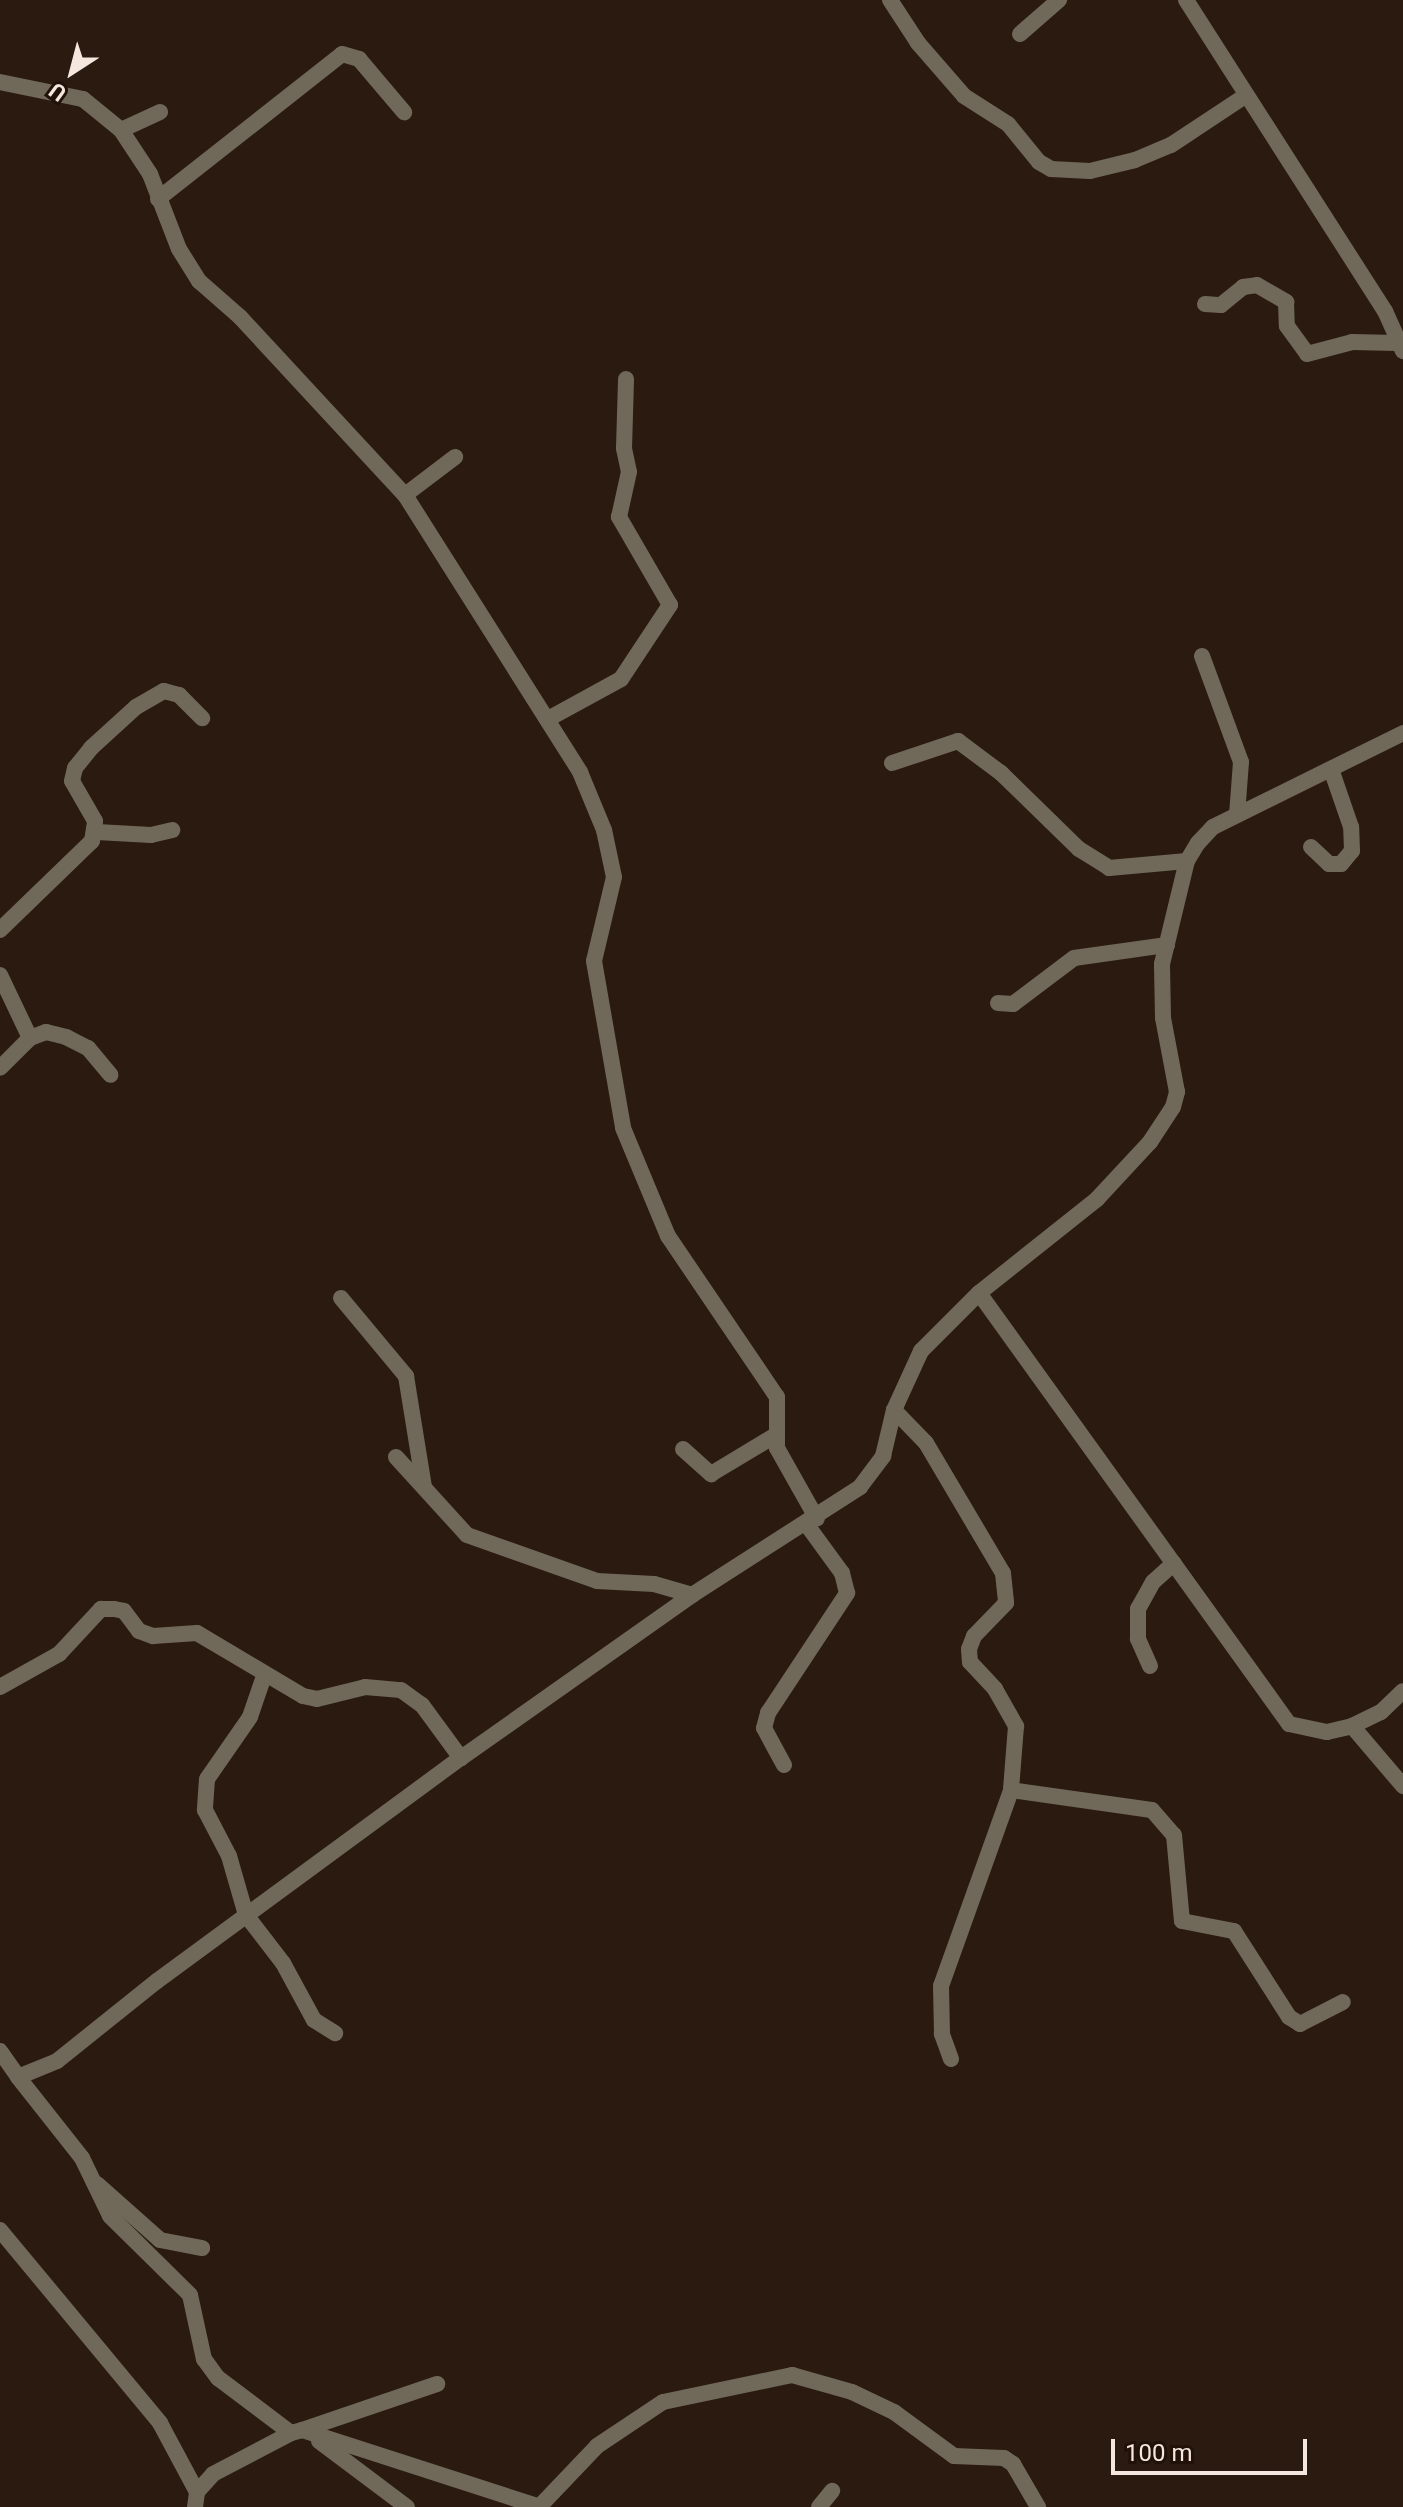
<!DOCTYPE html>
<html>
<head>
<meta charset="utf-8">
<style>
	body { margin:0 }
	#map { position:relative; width:1403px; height:2507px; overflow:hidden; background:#2b1a10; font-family:Roboto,sans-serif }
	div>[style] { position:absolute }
	.street>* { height:16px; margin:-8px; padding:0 8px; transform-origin:8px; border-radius:8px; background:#706959 }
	span { translate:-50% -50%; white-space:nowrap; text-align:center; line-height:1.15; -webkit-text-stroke:7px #211107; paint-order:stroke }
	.north { position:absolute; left:32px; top:32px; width:80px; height:80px; -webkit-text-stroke:6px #211107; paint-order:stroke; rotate:216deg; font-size:22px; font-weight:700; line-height:32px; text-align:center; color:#f3e7e0 }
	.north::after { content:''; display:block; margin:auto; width:28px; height:36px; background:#f3e7e0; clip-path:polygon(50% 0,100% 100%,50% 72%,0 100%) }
	.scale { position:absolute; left:1111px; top:2439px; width:196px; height:36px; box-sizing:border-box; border:4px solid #f3e7e0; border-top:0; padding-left:10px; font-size:24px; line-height:28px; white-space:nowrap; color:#f3e7e0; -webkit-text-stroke:6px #211107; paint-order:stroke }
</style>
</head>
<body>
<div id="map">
	<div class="street">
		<div style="left:890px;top:0;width:51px;rotate:56.9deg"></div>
		<div style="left:918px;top:43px;width:70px;rotate:49deg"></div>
		<div style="left:964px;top:96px;width:52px;rotate:32.5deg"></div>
		<div style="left:1008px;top:124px;width:49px;rotate:50.8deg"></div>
		<div style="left:1039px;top:162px;width:14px;rotate:30deg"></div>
		<div style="left:1051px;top:169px;width:39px;rotate:3deg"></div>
		<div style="left:1090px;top:171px;width:46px;rotate:-13.7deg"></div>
		<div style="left:1135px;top:160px;width:39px;rotate:-23deg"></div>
		<div style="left:1171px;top:145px;width:89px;rotate:-33.5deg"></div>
		<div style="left:1186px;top:0;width:369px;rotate:57.4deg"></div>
		<div style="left:1385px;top:311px;width:44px;rotate:65.8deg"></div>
		<div style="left:1020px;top:34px;width:52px;rotate:-41.1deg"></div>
		<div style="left:0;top:82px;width:85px;rotate:11.6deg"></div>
		<div style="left:83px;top:99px;width:49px;rotate:39.2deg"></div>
		<div style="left:121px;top:130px;width:53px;rotate:56.6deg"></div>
		<div style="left:150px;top:174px;width:80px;rotate:68.9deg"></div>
		<div style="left:179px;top:249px;width:38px;rotate:58deg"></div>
		<div style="left:199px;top:281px;width:55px;rotate:41.3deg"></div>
		<div style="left:240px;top:317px;width:243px;rotate:47.2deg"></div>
		<div style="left:405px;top:495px;width:328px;rotate:57.7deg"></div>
		<div style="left:580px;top:772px;width:63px;rotate:67.5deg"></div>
		<div style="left:604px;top:830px;width:48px;rotate:78deg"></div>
		<div style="left:614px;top:877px;width:86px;rotate:103.4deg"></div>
		<div style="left:594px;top:961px;width:169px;rotate:80.1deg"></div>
		<div style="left:623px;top:1128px;width:117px;rotate:67.4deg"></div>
		<div style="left:668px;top:1236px;width:194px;rotate:55.9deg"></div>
		<div style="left:777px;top:1397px;width:51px;rotate:90deg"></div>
		<div style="left:777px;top:1448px;width:81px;rotate:60.6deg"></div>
		<div style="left:121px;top:130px;width:43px;rotate:-24.8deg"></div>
		<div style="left:158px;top:199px;width:234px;rotate:-38.2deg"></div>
		<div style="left:342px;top:54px;width:18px;rotate:16deg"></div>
		<div style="left:359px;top:59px;width:70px;rotate:49.7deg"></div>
		<div style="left:1205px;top:304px;width:16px;rotate:4deg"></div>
		<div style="left:1221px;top:305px;width:28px;rotate:-39deg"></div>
		<div style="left:1243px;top:287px;width:14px;rotate:-8deg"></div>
		<div style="left:1257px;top:285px;width:34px;rotate:30deg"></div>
		<div style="left:1286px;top:302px;width:24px;rotate:88deg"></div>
		<div style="left:1287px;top:326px;width:34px;rotate:54deg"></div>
		<div style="left:1307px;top:354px;width:47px;rotate:-14.9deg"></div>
		<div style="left:1352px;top:342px;width:44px;rotate:1.3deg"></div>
		<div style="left:405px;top:495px;width:63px;rotate:-37.2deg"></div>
		<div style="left:1202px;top:656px;width:113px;rotate:69.8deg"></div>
		<div style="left:1241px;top:762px;width:53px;rotate:94.3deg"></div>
		<div style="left:548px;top:719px;width:83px;rotate:-28.7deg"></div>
		<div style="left:621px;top:679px;width:89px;rotate:-56.5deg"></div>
		<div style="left:670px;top:605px;width:102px;rotate:-120.1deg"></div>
		<div style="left:619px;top:517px;width:46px;rotate:-77.5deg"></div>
		<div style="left:629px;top:472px;width:25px;rotate:-102deg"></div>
		<div style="left:624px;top:448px;width:69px;rotate:-88.3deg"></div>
		<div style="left:892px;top:763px;width:70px;rotate:-18.4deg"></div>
		<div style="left:958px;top:741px;width:54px;rotate:36.7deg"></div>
		<div style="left:1001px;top:773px;width:109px;rotate:44.3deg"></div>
		<div style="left:1079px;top:849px;width:36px;rotate:32deg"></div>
		<div style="left:1109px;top:868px;width:78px;rotate:-5.1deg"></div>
		<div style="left:97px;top:832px;width:54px;rotate:3.2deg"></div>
		<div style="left:151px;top:835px;width:22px;rotate:-13deg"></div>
		<div style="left:1311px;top:847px;width:25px;rotate:43deg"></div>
		<div style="left:1329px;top:864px;width:12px"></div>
		<div style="left:1341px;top:864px;width:17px;rotate:-50deg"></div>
		<div style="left:1352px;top:851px;width:24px;rotate:-92deg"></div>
		<div style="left:1351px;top:827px;width:61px;rotate:-109deg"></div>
		<div style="left:0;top:930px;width:128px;rotate:-44.1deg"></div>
		<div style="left:92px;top:841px;width:20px;rotate:-81deg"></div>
		<div style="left:95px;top:821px;width:46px;rotate:-119.9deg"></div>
		<div style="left:72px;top:781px;width:13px;rotate:-77deg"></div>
		<div style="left:75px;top:768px;width:26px;rotate:-51deg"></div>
		<div style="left:91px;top:748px;width:61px;rotate:-42.3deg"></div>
		<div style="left:136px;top:707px;width:32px;rotate:-30deg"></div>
		<div style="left:164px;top:691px;width:16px;rotate:15deg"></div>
		<div style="left:179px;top:695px;width:33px;rotate:45deg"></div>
		<div style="left:0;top:975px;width:70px;rotate:64.5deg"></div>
		<div style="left:30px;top:1038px;width:42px;rotate:135deg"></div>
		<div style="left:998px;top:1003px;width:15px;rotate:4deg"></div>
		<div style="left:1013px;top:1004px;width:76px;rotate:-37deg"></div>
		<div style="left:1074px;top:958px;width:94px;rotate:-8deg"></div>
		<div style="left:30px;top:1038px;width:17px;rotate:-21deg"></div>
		<div style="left:46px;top:1032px;width:21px;rotate:14deg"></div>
		<div style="left:66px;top:1037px;width:25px;rotate:27deg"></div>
		<div style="left:88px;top:1048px;width:35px;rotate:50deg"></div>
		<div style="left:979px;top:1293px;width:531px;rotate:54.27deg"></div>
		<div style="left:1289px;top:1724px;width:39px;rotate:12deg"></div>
		<div style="left:1327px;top:1732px;width:26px;rotate:-13deg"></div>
		<div style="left:1352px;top:1726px;width:32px;rotate:-26deg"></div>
		<div style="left:1381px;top:1712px;width:30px;rotate:-44deg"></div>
		<div style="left:341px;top:1298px;width:102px;rotate:50.2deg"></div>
		<div style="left:406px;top:1376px;width:112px;rotate:80.8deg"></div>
		<div style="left:894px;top:1410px;width:46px;rotate:45.9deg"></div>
		<div style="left:926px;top:1443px;width:151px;rotate:59.4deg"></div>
		<div style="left:1003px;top:1573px;width:30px;rotate:84deg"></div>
		<div style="left:1006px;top:1603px;width:46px;rotate:134.1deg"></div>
		<div style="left:974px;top:1636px;width:14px;rotate:111deg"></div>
		<div style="left:969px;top:1649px;width:13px;rotate:86deg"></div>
		<div style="left:970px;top:1662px;width:37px;rotate:47deg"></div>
		<div style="left:995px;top:1689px;width:43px;rotate:60.4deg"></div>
		<div style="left:1016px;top:1726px;width:64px;rotate:94.5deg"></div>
		<div style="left:1011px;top:1790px;width:142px;rotate:8.1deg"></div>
		<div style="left:1152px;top:1810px;width:33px;rotate:49deg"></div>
		<div style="left:1174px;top:1835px;width:86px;rotate:84.7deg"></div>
		<div style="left:1182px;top:1921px;width:53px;rotate:10.9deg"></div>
		<div style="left:1234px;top:1931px;width:102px;rotate:57.4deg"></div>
		<div style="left:1289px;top:2017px;width:13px;rotate:32deg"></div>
		<div style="left:1300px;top:2024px;width:48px;rotate:-27.1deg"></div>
		<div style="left:683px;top:1449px;width:38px;rotate:42deg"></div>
		<div style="left:711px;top:1474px;width:76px;rotate:-31deg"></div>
		<div style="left:396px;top:1457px;width:105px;rotate:47.7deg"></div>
		<div style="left:467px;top:1535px;width:138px;rotate:19.5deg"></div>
		<div style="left:597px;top:1581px;width:57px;rotate:3deg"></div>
		<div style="left:654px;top:1584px;width:40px;rotate:16deg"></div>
		<div style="left:1150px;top:1666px;width:30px;rotate:-114deg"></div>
		<div style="left:1138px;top:1639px;width:30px;rotate:-90deg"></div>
		<div style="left:1138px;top:1609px;width:31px;rotate:-61deg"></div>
		<div style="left:1153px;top:1582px;width:28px;rotate:-42deg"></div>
		<div style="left:264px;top:1676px;width:43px;rotate:108.9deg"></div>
		<div style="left:250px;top:1717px;width:75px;rotate:124.7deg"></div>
		<div style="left:207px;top:1779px;width:31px;rotate:94deg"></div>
		<div style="left:205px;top:1810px;width:52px;rotate:62.4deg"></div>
		<div style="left:229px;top:1856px;width:61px;rotate:73.9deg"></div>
		<div style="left:246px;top:1915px;width:61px;rotate:52.4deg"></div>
		<div style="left:283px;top:1963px;width:65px;rotate:61.5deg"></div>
		<div style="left:314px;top:2020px;width:25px;rotate:32deg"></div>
		<div style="left:0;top:1687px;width:68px;rotate:-29.2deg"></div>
		<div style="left:59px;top:1654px;width:62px;rotate:-47deg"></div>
		<div style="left:101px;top:1609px;width:13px"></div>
		<div style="left:114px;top:1609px;width:10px;rotate:11deg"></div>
		<div style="left:124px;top:1611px;width:25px;rotate:53deg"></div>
		<div style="left:139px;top:1631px;width:15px;rotate:20deg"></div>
		<div style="left:153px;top:1636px;width:44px;rotate:-3.9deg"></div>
		<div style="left:197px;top:1633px;width:123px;rotate:30.7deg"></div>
		<div style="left:303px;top:1696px;width:14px;rotate:12deg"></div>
		<div style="left:317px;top:1699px;width:49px;rotate:-14deg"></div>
		<div style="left:365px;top:1687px;width:36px;rotate:5deg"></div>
		<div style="left:401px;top:1690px;width:26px;rotate:36deg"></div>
		<div style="left:422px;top:1705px;width:66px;rotate:53.7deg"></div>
		<div style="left:1352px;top:1726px;width:79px;rotate:49.6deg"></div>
		<div style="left:784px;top:1765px;width:42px;rotate:-118.4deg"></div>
		<div style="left:764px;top:1728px;width:16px;rotate:-75deg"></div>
		<div style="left:768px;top:1713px;width:144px;rotate:-56.6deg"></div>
		<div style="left:847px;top:1593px;width:21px;rotate:-104deg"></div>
		<div style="left:842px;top:1573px;width:59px;rotate:-126.1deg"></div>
		<div style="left:0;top:2051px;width:32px;rotate:55deg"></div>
		<div style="left:18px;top:2077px;width:42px;rotate:-22.3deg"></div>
		<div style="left:57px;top:2061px;width:128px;rotate:-38.7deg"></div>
		<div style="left:157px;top:1981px;width:377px;rotate:-36.3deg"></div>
		<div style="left:461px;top:1758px;width:283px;rotate:-35.2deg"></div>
		<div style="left:692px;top:1595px;width:200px;rotate:-32.7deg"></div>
		<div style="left:860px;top:1487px;width:39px;rotate:-53deg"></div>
		<div style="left:883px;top:1456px;width:47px;rotate:-76.6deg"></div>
		<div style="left:894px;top:1410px;width:65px;rotate:-65.4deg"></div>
		<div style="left:921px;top:1351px;width:82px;rotate:-45deg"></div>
		<div style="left:979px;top:1293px;width:151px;rotate:-38.5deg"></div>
		<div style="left:1097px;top:1199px;width:78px;rotate:-47.1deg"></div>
		<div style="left:1150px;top:1142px;width:42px;rotate:-56.7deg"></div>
		<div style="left:1173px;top:1107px;width:16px;rotate:-75deg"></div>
		<div style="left:1177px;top:1092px;width:75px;rotate:-100.7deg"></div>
		<div style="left:1163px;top:1018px;width:54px;rotate:-91.1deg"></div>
		<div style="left:1162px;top:964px;width:106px;rotate:-76.4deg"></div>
		<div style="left:1187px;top:861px;width:21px;rotate:-59deg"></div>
		<div style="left:1198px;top:843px;width:22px;rotate:-47deg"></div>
		<div style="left:1213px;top:827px;width:212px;rotate:-26.3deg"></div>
		<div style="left:951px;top:2059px;width:27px;rotate:-110deg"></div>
		<div style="left:942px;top:2034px;width:48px;rotate:-91.2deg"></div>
		<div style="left:941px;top:1986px;width:208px;rotate:-70.3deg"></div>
		<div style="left:18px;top:2077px;width:103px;rotate:51.7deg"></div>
		<div style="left:82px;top:2158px;width:64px;rotate:64.2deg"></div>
		<div style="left:110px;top:2216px;width:112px;rotate:44.6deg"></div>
		<div style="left:190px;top:2295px;width:66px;rotate:77.7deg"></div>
		<div style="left:204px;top:2359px;width:24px;rotate:54deg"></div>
		<div style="left:218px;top:2378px;width:91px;rotate:37deg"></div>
		<div style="left:291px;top:2433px;width:11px;rotate:-15deg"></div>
		<div style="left:302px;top:2430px;width:250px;rotate:17.9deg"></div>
		<div style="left:97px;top:2184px;width:84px;rotate:41.6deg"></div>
		<div style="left:160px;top:2240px;width:43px;rotate:10.8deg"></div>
		<div style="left:0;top:2230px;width:251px;rotate:50.3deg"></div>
		<div style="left:160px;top:2423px;width:78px;rotate:61.8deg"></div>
		<div style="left:302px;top:2430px;width:143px;rotate:-18.8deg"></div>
		<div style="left:319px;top:2441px;width:110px;rotate:36.9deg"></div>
		<div style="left:195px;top:2507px;width:15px;rotate:-82deg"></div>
		<div style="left:197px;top:2492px;width:24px;rotate:-48deg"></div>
		<div style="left:213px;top:2474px;width:88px;rotate:-27.7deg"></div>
		<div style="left:539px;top:2507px;width:84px;rotate:-46.4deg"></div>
		<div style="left:597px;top:2446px;width:79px;rotate:-33.7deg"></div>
		<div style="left:663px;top:2402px;width:132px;rotate:-11.8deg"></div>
		<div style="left:792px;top:2375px;width:62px;rotate:15.8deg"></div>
		<div style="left:852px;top:2392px;width:47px;rotate:25.5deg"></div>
		<div style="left:894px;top:2412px;width:74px;rotate:36.3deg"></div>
		<div style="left:954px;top:2456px;width:50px;rotate:2.3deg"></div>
		<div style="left:1004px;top:2458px;width:11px;rotate:34deg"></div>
		<div style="left:1013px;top:2464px;width:50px;rotate:59.8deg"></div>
		<div style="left:819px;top:2507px;width:21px;rotate:-51deg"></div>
	</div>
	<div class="north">U</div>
	<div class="scale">100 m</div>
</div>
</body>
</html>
